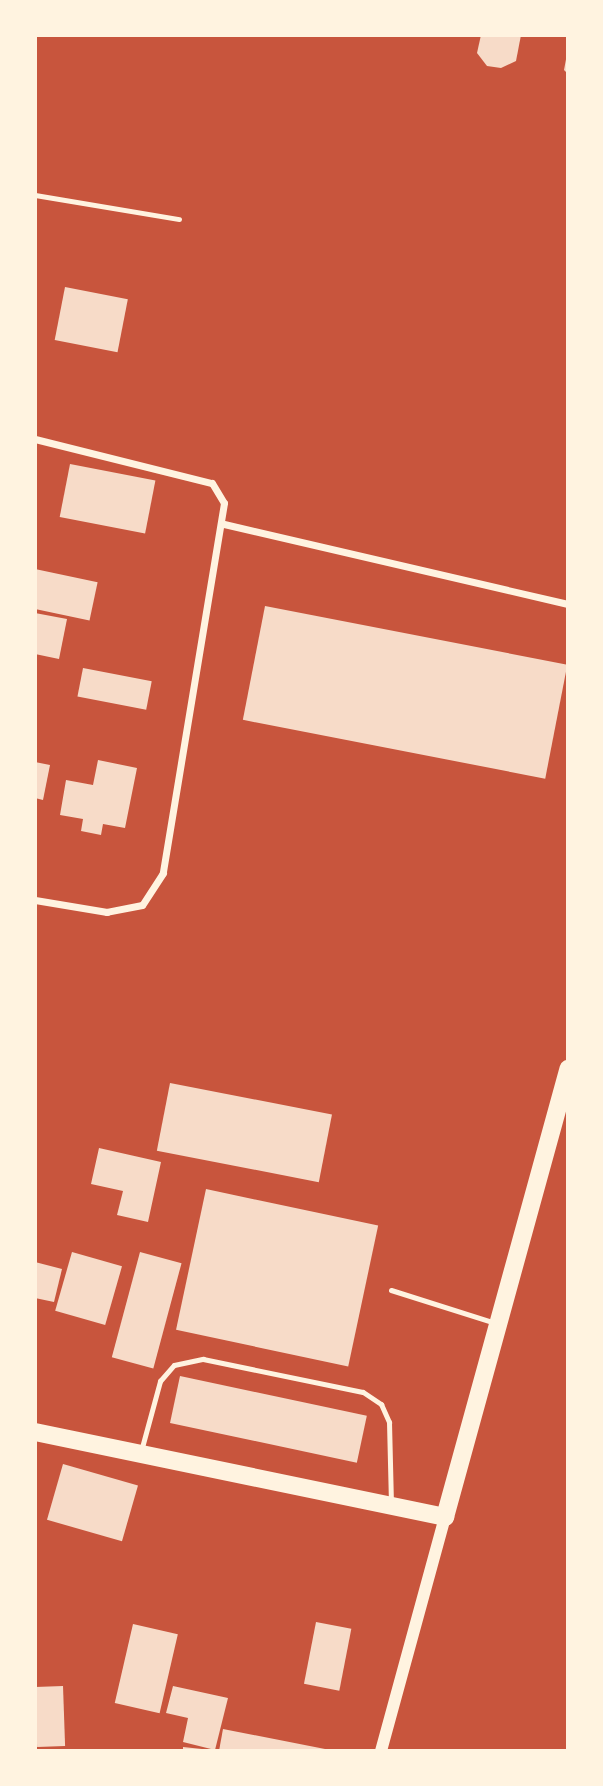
<!DOCTYPE html>
<html>
<head>
<meta charset="utf-8">
<style>
	body { margin:0 }
	#map { position:relative; width:603px; height:1786px; overflow:hidden; background:#c8553d; font-family:Literata,serif }
	div>[style] { position:absolute }
	.building>* { inset:0; background:#f7dbc8; transform-origin:0 0 }
	.service>* { height:5px; margin:-2.5px; padding:0 2.5px; transform-origin:2.5px; border-radius:2.5px; background:#fff3e0 }
	.minor>* { height:7px; margin:-3.5px; padding:0 3.5px; transform-origin:3.5px; border-radius:3.5px; background:#fff3e0 }
	.tertiary>* { height:12px; margin:-6px; padding:0 6px; transform-origin:6px; border-radius:6px; background:#fff3e0 }
	.primary>* { height:18px; margin:-9px; padding:0 9px; transform-origin:9px; border-radius:9px; background:#fff3e0 }
	span { translate:-50% -50%; white-space:nowrap; text-align:center; line-height:1.15; -webkit-text-stroke:7px #fff3e0; paint-order:stroke }
	.frame { position:absolute; inset:0; border:37px solid #fff3e0; pointer-events:none }
</style>
</head>
<body>
<div id="map">
	<div class="building">
		<div style="clip-path:polygon(481px 35px,521px 35px,516px 61px,501px 68px,487px 66px,477px 53px)"></div>
		<div style="clip-path:polygon(567px 54px,568px 54px,568px 74px,564px 70px)"></div>
		<div style="left:65px;top:287px;width:64px;height:54px;rotate:11deg"></div>
		<div style="left:70px;top:464px;width:87px;height:54px;rotate:11deg"></div>
		<div style="left:35px;top:569px;width:64px;height:39px;rotate:12deg"></div>
		<div style="left:265px;top:606px;width:308px;height:116px;rotate:11deg"></div>
		<div style="clip-path:polygon(35px 613px,67px 619px,59px 659px,35px 654px)"></div>
		<div style="left:83px;top:668px;width:70px;height:29px;rotate:11deg"></div>
		<div style="clip-path:polygon(98px 760px,137px 768px,125px 828px,103px 824px,101px 835px,81px 831px,83px 819px,60px 815px,66px 780px,93px 785px)"></div>
		<div style="clip-path:polygon(35px 762px,50px 765px,43px 800px,35px 798px)"></div>
		<div style="left:170px;top:1083px;width:165px;height:69px;rotate:11deg"></div>
		<div style="clip-path:polygon(99px 1148px,161px 1162px,148px 1222px,117px 1215px,123px 1191px,91px 1184px)"></div>
		<div style="left:206px;top:1189px;width:176px;height:144px;rotate:12deg"></div>
		<div style="left:72px;top:1252px;width:52px;height:61px;rotate:16deg"></div>
		<div style="left:140px;top:1252px;width:43px;height:109px;rotate:15deg"></div>
		<div style="clip-path:polygon(35px 1262px,62px 1269px,54px 1302px,35px 1298px)"></div>
		<div style="left:180px;top:1376px;width:191px;height:48px;rotate:12deg"></div>
		<div style="left:63px;top:1464px;width:78px;height:58px;rotate:16deg"></div>
		<div style="left:316px;top:1622px;width:36px;height:63px;rotate:11deg"></div>
		<div style="left:133px;top:1624px;width:46px;height:81px;rotate:13deg"></div>
		<div style="left:63px;top:1686px;width:60px;height:28px;rotate:88deg"></div>
		<div style="clip-path:polygon(173px 1686px,228px 1698px,215px 1750px,183px 1742px,188px 1718px,166px 1713px)"></div>
		<div style="clip-path:polygon(223px 1729px,325px 1749px,219px 1751px)"></div>
		<div style="clip-path:polygon(183px 1747px,202px 1749px,202px 1751px,183px 1751px)"></div>
	</div>
	<div class="service">
		<div style="left:35px;top:195px;width:146px;rotate:9.5deg"></div>
		<div style="left:391px;top:1290px;width:109px;rotate:17.6deg"></div>
		<div style="left:141px;top:1451px;width:73px;rotate:-74.8deg"></div>
		<div style="left:160px;top:1381px;width:21px;rotate:-49deg"></div>
		<div style="left:174px;top:1365px;width:30px;rotate:-12deg"></div>
		<div style="left:203px;top:1359px;width:163px;rotate:11.7deg"></div>
		<div style="left:363px;top:1392px;width:22px;rotate:34deg"></div>
		<div style="left:381px;top:1404px;width:20px;rotate:66deg"></div>
		<div style="left:389px;top:1422px;width:82px;rotate:88.6deg"></div>
	</div>
	<div class="minor">
		<div style="left:35px;top:439px;width:182px;rotate:14deg"></div>
		<div style="left:212px;top:483px;width:23px;rotate:59deg"></div>
		<div style="left:224px;top:503px;width:375px;rotate:99.4deg"></div>
		<div style="left:163px;top:873px;width:38px;rotate:123deg"></div>
		<div style="left:142px;top:905px;width:36px;rotate:169deg"></div>
		<div style="left:107px;top:912px;width:73px;rotate:-170.5deg"></div>
		<div style="left:224px;top:524px;width:353px;rotate:13.1deg"></div>
	</div>
	<div class="tertiary">
		<div style="left:381px;top:1751px;width:243px;rotate:-74.7deg"></div>
	</div>
	<div class="primary">
		<div style="left:35px;top:1432px;width:419px;rotate:11.7deg"></div>
		<div style="left:445px;top:1517px;width:465px;rotate:-74.6deg"></div>
	</div>
	<div class="frame"></div>
</div>
</body>
</html>
